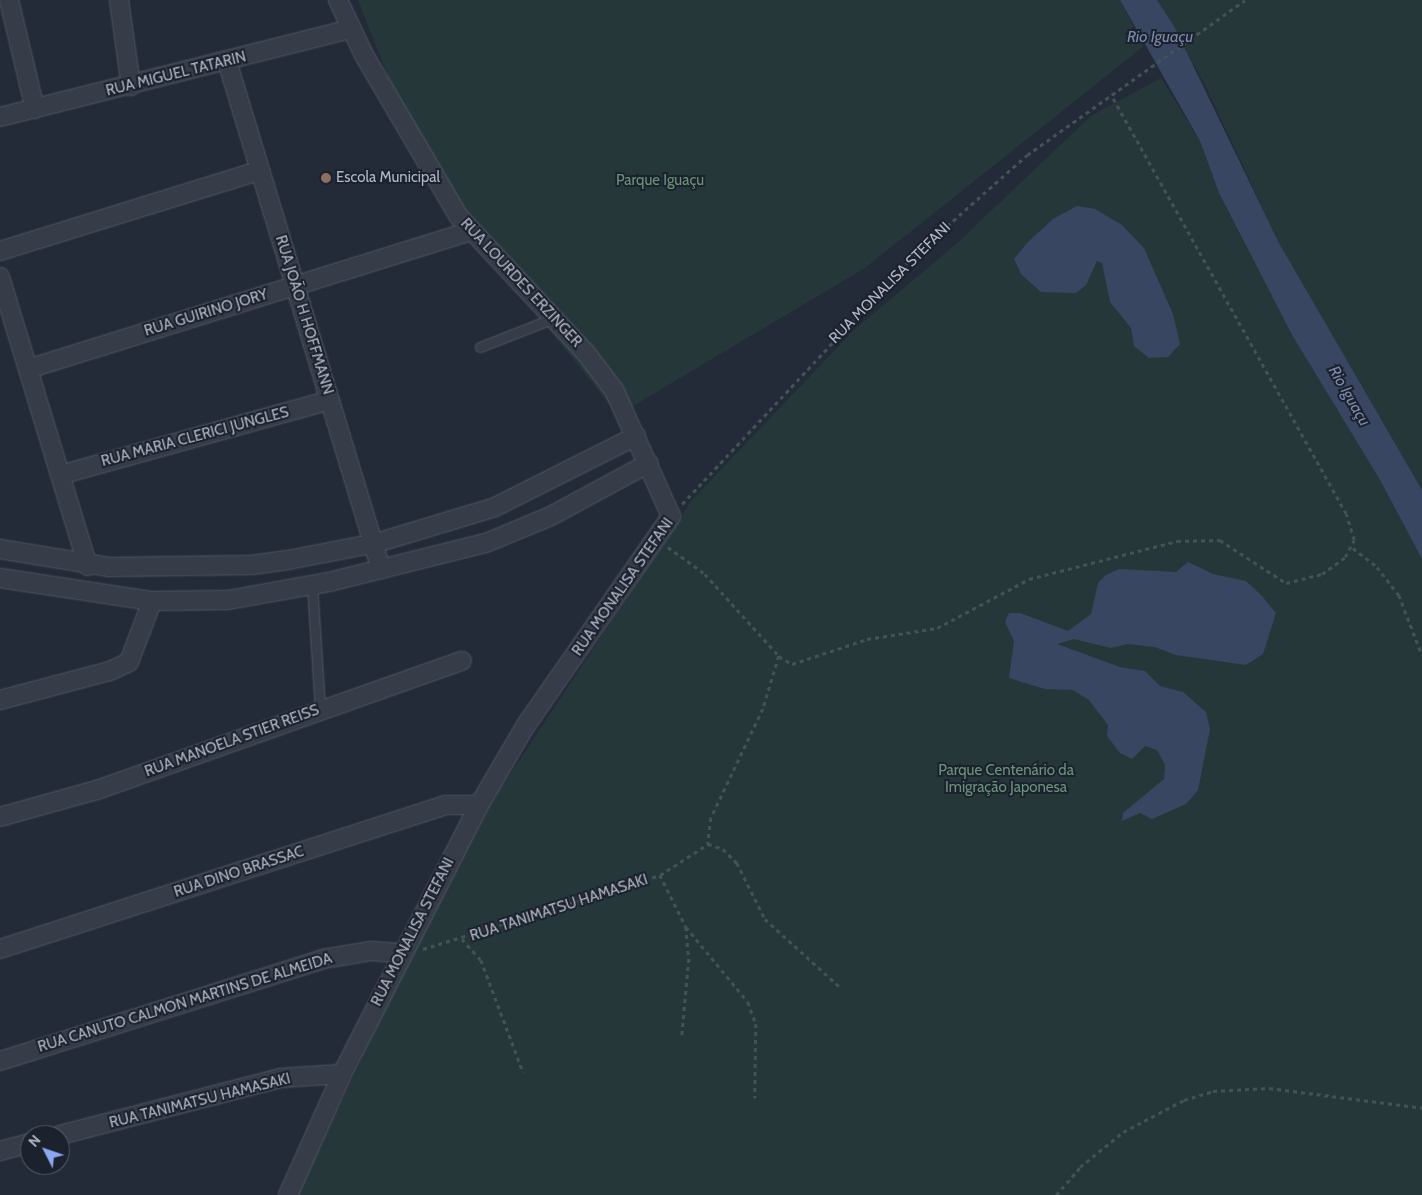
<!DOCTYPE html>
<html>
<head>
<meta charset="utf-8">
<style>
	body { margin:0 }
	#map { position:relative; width:1422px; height:1195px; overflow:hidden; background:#232a38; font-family:Cabin,sans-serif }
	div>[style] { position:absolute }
	.green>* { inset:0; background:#26373a }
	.water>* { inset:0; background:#394661 }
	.path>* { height:2.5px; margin-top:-1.25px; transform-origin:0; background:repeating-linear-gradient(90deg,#435257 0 4px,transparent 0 8px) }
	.roads { filter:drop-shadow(0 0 1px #525764) drop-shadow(0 0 1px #525764) }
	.service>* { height:9px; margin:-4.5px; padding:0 4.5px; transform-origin:4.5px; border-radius:4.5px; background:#373c49 }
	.minor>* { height:18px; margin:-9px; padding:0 9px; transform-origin:9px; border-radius:9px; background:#373c49 }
	.dots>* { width:14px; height:14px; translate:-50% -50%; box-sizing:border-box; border:2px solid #1c212e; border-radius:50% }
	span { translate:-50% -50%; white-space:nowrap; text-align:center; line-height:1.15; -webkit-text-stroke:4px #1c212e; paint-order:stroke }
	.street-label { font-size:15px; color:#b2b7c5 }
	.poi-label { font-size:15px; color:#b2b7c5 }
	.left { translate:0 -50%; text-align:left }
	.park-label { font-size:15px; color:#6a9478 }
	.water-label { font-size:16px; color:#7c8bab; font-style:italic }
	.north { position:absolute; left:20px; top:1125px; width:50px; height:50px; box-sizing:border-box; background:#1c212e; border:1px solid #585d6a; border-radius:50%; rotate:311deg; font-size:14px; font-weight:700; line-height:20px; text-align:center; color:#b2b7c5 }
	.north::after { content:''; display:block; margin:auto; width:18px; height:22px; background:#8ba8f0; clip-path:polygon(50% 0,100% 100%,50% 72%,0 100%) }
</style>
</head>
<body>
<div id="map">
	<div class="green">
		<div style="clip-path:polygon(358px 0,1120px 0,1144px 46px,865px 268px,618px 415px,475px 238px,406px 122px)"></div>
		<div style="clip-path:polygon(1157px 0,1422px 0,1422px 490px,1279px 243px,1204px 83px)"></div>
		<div style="clip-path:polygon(1161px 78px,1200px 141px,1219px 193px,1292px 335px,1380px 480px,1422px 559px,1422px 1195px,297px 1195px,419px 938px,493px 800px,691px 501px,854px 330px,956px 244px,1091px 116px)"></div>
	</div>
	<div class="water">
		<div style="clip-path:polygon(1120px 0,1157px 0,1174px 26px,1279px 243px,1422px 490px,1422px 559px,1380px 480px,1292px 335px,1219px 193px,1200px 141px)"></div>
		<div style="clip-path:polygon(1077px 206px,1095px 209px,1122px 225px,1144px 248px,1173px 314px,1180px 344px,1168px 357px,1149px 358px,1134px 346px,1131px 328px,1110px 302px,1102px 263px,1097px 261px,1086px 285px,1076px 293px,1041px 292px,1021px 274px,1014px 259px,1027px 243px,1053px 219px)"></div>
		<div style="clip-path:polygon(1188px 562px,1213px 574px,1246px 581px,1262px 596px,1276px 613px,1263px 654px,1246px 665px,1176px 655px,1155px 647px,1127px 644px,1111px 648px,1074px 639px,1057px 644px,1120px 667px,1145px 671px,1160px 686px,1183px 692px,1206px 712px,1210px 729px,1198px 790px,1186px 804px,1152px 819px,1140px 813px,1122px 821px,1123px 813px,1164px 779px,1165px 765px,1157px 750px,1145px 746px,1132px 759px,1120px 753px,1107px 736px,1108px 725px,1089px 700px,1073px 690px,1045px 689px,1009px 678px,1014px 641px,1005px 622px,1009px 613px,1020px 613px,1068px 631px,1091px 614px,1098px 583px,1106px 575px,1119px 569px,1176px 572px)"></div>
	</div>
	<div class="path">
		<div style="left:682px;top:504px;width:336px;rotate:-47deg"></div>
		<div style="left:911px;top:258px;width:155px;rotate:-41.6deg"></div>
		<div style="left:1027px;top:155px;width:267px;rotate:-35.4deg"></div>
		<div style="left:668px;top:547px;width:46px;rotate:36.1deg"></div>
		<div style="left:705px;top:574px;width:110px;rotate:47.9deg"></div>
		<div style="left:779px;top:656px;width:15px;rotate:32deg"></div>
		<div style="left:792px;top:664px;width:79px;rotate:-18.4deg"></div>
		<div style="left:867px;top:639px;width:71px;rotate:-8.9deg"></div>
		<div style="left:937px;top:628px;width:104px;rotate:-28deg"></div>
		<div style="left:1029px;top:579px;width:153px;rotate:-14.4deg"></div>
		<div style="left:1177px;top:541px;width:43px;rotate:-1.3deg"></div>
		<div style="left:1220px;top:540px;width:79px;rotate:33.1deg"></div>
		<div style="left:1286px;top:583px;width:37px;rotate:-14deg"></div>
		<div style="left:1322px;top:574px;width:29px;rotate:-36deg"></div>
		<div style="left:1345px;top:557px;width:19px;rotate:-62deg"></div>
		<div style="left:1354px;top:540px;width:27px;rotate:-107deg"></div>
		<div style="left:1346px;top:514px;width:480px;rotate:-119.3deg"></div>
		<div style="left:1353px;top:548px;width:31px;rotate:38deg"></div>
		<div style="left:1377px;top:567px;width:36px;rotate:52deg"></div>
		<div style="left:1399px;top:595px;width:64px;rotate:69deg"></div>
		<div style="left:779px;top:656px;width:55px;rotate:106.8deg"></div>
		<div style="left:763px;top:709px;width:121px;rotate:115.5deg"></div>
		<div style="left:711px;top:818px;width:26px;rotate:97deg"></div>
		<div style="left:708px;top:844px;width:16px;rotate:18deg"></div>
		<div style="left:723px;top:849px;width:20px;rotate:45deg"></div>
		<div style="left:737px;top:863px;width:63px;rotate:63.4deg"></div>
		<div style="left:765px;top:919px;width:101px;rotate:42.2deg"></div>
		<div style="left:660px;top:875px;width:58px;rotate:63.4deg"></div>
		<div style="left:686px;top:927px;width:32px;rotate:85deg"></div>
		<div style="left:689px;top:959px;width:77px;rotate:95.2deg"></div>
		<div style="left:686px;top:927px;width:97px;rotate:50.4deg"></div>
		<div style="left:748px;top:1002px;width:23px;rotate:70deg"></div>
		<div style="left:756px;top:1024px;width:74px;rotate:90.8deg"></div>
		<div style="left:462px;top:939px;width:28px;rotate:48deg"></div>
		<div style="left:481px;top:960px;width:120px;rotate:69.4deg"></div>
		<div style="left:423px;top:949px;width:248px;rotate:-17.3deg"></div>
		<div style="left:660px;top:875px;width:57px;rotate:-32.9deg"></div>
		<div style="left:1056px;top:1195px;width:37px;rotate:-49deg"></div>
		<div style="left:1080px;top:1167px;width:55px;rotate:-39.1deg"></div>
		<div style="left:1123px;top:1132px;width:69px;rotate:-27.7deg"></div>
		<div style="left:1184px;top:1100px;width:30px;rotate:-17deg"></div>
		<div style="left:1213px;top:1091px;width:56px;rotate:-3.1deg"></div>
		<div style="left:1269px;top:1088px;width:154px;rotate:7.4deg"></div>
	</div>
	<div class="roads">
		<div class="service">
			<div style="left:480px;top:347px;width:79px;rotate:-21.4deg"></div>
			<div style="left:312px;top:585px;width:124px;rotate:86.3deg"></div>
		</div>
		<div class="minor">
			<div style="left:9px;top:0;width:112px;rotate:76.6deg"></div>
			<div style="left:119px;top:0;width:87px;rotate:82.1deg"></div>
			<div style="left:227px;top:61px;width:531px;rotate:73.14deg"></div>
			<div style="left:0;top:117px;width:362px;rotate:-14.1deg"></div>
			<div style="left:0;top:251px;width:271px;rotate:-17.2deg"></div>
			<div style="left:0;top:277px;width:302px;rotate:73.1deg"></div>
			<div style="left:28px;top:369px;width:463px;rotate:-17.3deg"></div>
			<div style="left:60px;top:475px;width:280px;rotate:-15.5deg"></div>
			<div style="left:0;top:549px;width:110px;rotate:9.4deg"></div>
			<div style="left:109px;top:567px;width:143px;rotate:-0.8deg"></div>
			<div style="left:252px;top:565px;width:36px;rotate:-8deg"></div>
			<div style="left:288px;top:560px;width:90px;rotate:-10.9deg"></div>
			<div style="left:376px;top:543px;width:124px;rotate:-16.8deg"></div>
			<div style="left:495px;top:507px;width:158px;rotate:-26.7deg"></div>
			<div style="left:0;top:578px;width:154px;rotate:8.6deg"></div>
			<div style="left:152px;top:601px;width:76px;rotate:-0.8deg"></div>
			<div style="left:228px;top:600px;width:103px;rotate:-10.1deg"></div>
			<div style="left:329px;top:582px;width:162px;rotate:-14deg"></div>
			<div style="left:486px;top:543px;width:70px;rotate:-22.6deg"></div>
			<div style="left:551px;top:516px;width:111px;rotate:-28.4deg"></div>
			<div style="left:0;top:700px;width:114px;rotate:-14.8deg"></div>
			<div style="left:110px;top:671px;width:21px;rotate:-25deg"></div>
			<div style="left:129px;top:662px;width:65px;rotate:-69.3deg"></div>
			<div style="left:0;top:817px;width:101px;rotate:-15.6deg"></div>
			<div style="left:97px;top:790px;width:387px;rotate:-19.5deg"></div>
			<div style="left:0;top:949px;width:468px;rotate:-17.9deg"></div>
			<div style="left:445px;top:805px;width:34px"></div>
			<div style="left:0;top:1061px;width:339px;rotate:-17.5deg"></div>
			<div style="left:323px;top:959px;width:49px;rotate:-9.5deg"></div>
			<div style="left:371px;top:951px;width:31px;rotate:4deg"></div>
			<div style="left:60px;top:1135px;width:227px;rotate:-14.5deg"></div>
			<div style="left:280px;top:1078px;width:62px;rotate:-3.7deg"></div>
			<div style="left:0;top:1151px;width:31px;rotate:-15deg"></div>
			<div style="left:288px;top:1195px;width:133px;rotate:-65.9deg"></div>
			<div style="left:342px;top:1074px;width:302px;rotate:-63deg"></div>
			<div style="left:479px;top:805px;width:93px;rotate:-59.6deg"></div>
			<div style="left:526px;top:725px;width:254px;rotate:-55.2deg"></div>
			<div style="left:671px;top:516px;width:138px;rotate:-114.3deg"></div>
			<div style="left:614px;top:390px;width:48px;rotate:-127.3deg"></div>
			<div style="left:585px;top:352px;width:185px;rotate:-133deg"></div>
			<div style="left:459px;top:217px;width:188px;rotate:-120.4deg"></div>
			<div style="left:364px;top:55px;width:61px;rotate:-115.3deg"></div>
		</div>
	</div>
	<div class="dots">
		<div style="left:326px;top:178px;background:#8d6e63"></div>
	</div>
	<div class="street-label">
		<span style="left:176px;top:74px;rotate:-14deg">RUA MIGUEL TATARIN</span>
		<span style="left:521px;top:283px;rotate:47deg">RUA LOURDES ERZINGER</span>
		<span style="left:890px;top:283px;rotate:-45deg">RUA MONALISA STEFANI</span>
		<span style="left:206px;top:313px;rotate:-17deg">RUA GUIRINO JORY</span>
		<span style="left:304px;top:315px;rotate:73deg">RUA JOÃO H HOFFMANN</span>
		<span style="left:195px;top:437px;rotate:-15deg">RUA MARIA CLERICI JUNGLES</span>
		<span style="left:623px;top:587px;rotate:-55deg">RUA MONALISA STEFANI</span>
		<span style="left:232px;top:741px;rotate:-20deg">RUA MANOELA STIER REISS</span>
		<span style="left:239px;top:872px;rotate:-18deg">RUA DINO BRASSAC</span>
		<span style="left:559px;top:908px;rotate:-18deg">RUA TANIMATSU HAMASAKI</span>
		<span style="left:413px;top:932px;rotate:-63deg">RUA MONALISA STEFANI</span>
		<span style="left:185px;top:1003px;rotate:-17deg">RUA CANUTO CALMON MARTINS DE ALMEIDA</span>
		<span style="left:200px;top:1101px;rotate:-14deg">RUA TANIMATSU HAMASAKI</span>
	</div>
	<div class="poi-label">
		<span class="left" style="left:336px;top:178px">Escola Municipal</span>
	</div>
	<div class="park-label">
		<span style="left:660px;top:181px">Parque Iguaçu</span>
		<span style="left:1006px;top:779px">Parque Centenário da<br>Imigração Japonesa</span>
	</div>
	<div class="water-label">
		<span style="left:1160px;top:37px">Rio Iguaçu</span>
		<span style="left:1349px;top:396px;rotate:60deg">Rio Iguaçu</span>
	</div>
	<div class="north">N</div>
</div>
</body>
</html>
